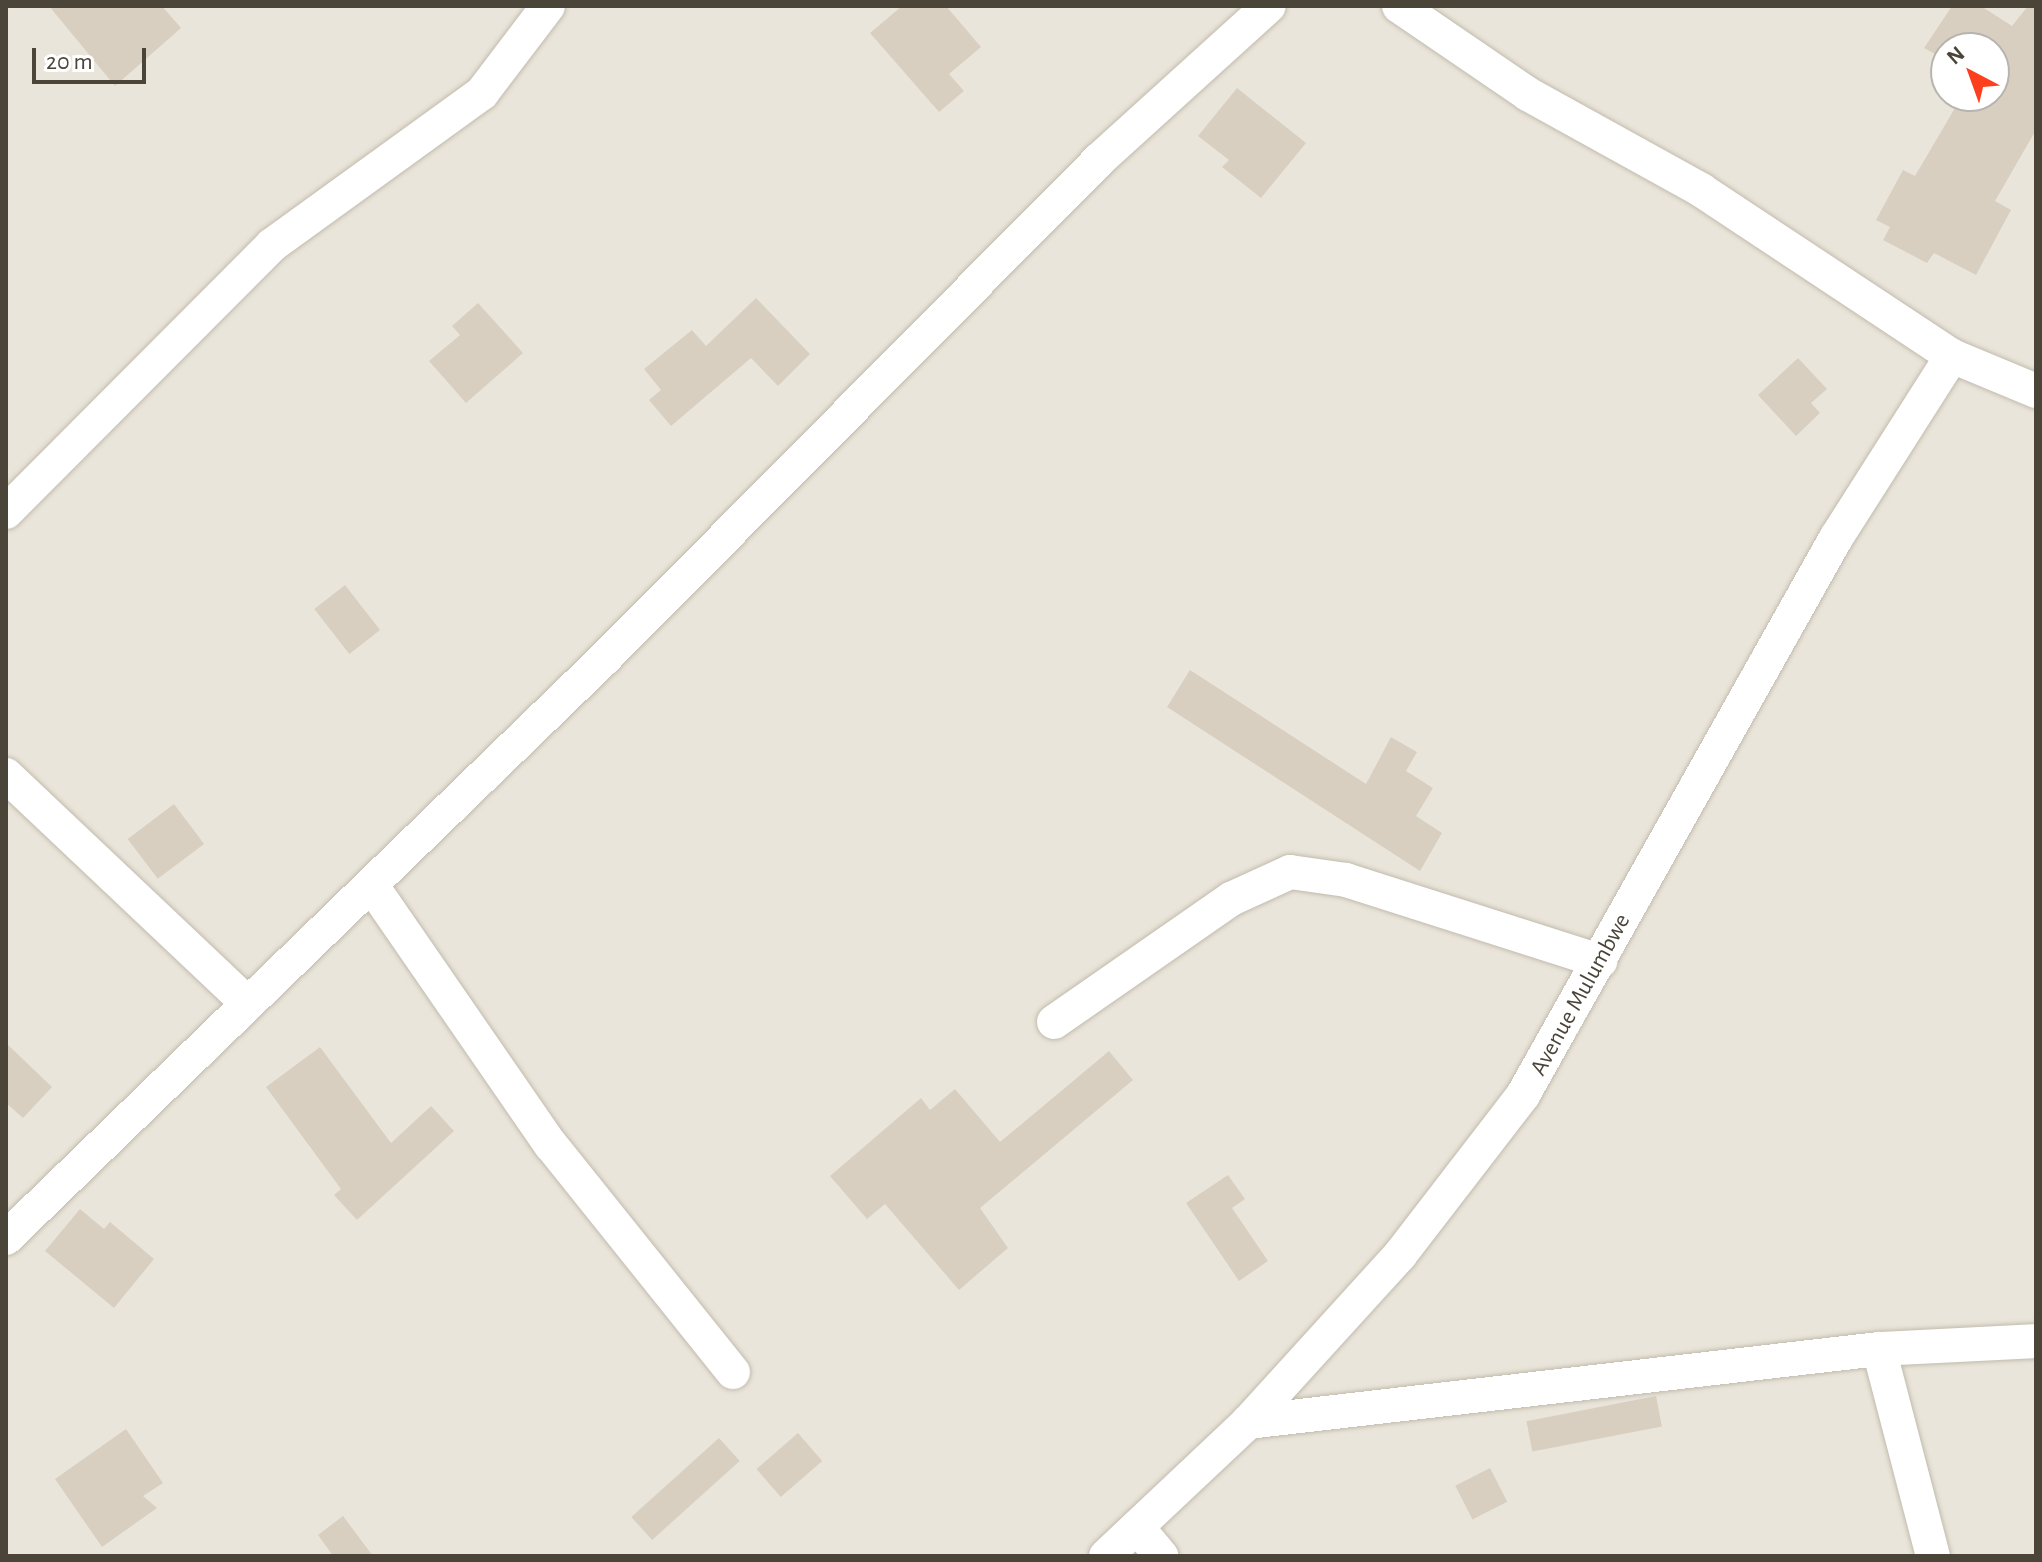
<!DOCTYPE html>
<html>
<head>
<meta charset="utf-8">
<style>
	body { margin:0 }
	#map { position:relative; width:2042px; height:1562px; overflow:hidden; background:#f6f3ec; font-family:"Alegreya Sans",sans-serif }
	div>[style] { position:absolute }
	.residential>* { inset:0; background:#eae5da }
	.building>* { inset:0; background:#d8cfc1; transform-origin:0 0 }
	.roads { filter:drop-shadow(0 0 2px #c2bbae) drop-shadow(0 0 2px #c2bbae) }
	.minor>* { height:34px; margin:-17px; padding:0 17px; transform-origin:17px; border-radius:17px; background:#fff }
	span { translate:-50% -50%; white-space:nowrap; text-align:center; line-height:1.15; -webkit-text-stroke:7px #fff; paint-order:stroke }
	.street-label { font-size:24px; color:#4b4439 }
	.frame { position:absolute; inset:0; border:8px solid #4b4439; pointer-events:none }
	.north { position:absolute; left:1930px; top:32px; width:80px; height:80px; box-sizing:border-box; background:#fff; border:2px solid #b7b4b0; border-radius:50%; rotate:319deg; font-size:22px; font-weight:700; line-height:32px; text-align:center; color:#4b4439 }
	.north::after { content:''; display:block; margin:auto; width:28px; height:36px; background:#fc3f1d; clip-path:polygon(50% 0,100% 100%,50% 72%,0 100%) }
	.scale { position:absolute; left:32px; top:48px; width:114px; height:36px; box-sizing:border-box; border:4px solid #4b4439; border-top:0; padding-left:10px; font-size:24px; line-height:28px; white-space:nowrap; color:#4b4439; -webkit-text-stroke:6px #fff; paint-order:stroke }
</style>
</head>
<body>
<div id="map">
	<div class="residential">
		<div style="clip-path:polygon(evenodd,6px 6px,2036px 6px,2036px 1556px,6px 1556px,6px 6px,1946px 48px,1994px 48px,1994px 96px,1946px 96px,1946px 48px)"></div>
	</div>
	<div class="building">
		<div style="clip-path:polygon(49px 6px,162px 6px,181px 28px,115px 86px)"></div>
		<div style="clip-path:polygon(902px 6px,946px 6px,981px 47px,949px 74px,964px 91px,939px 112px,870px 33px)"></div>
		<div style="clip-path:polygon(1952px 6px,1981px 6px,2012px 26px,2028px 6px,2036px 6px,2036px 130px,1995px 201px,2011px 210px,1976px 275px,1934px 253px,1927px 263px,1883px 240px,1890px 227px,1876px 220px,1903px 170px,1915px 176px,1962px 96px,1994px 96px,1994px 48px,1946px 48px,1946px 60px,1924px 48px)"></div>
		<div style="clip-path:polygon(1237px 88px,1306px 143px,1261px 198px,1222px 167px,1229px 160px,1198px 136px)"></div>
		<div style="clip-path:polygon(756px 298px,810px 354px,778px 386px,751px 358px,671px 426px,649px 400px,661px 390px,644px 369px,692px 330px,706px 346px)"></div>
		<div style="clip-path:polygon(478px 303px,523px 353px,466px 403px,429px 361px,460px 335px,452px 326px)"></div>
		<div style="clip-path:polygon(1798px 358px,1827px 389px,1811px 403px,1820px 413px,1796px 436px,1758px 395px)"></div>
		<div style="left:345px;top:585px;width:57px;height:39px;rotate:52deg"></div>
		<div style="clip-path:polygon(1190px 670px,1366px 784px,1391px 737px,1417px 752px,1406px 771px,1433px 788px,1416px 816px,1442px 833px,1420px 871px,1167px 707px)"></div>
		<div style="left:174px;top:804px;width:50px;height:58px;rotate:53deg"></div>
		<div style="clip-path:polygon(6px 1043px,52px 1087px,23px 1118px,6px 1103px)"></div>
		<div style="clip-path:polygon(320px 1047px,391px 1143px,431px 1106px,454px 1131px,357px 1220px,334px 1195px,341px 1189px,266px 1087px)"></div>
		<div style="clip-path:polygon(1109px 1051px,1133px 1080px,980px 1208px,1008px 1248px,959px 1290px,885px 1204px,867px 1219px,830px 1176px,921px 1098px,930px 1110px,955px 1089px,1000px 1142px)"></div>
		<div style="clip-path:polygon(1228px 1175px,1245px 1199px,1232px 1208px,1268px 1261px,1239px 1281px,1186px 1203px)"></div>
		<div style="clip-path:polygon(80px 1209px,104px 1229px,110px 1222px,154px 1259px,114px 1308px,45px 1251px)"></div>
		<div style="left:1656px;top:1396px;width:31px;height:132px;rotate:79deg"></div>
		<div style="clip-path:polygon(126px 1429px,163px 1483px,143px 1496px,157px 1508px,102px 1547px,55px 1479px)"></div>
		<div style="left:798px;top:1433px;width:37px;height:55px;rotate:49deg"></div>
		<div style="left:719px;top:1438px;width:31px;height:118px;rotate:48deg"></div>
		<div style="left:1490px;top:1468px;width:38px;height:39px;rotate:63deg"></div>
		<div style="clip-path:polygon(343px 1516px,373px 1556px,333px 1556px,318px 1535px)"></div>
	</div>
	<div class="roads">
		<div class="minor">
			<div style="left:1399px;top:6px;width:156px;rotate:34.3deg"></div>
			<div style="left:1528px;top:94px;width:198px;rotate:29deg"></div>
			<div style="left:1701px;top:190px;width:301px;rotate:33.5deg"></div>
			<div style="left:1952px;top:356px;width:91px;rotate:22.6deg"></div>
			<div style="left:6px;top:512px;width:377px;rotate:-45.1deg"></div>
			<div style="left:272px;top:245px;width:259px;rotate:-35.9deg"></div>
			<div style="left:482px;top:93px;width:109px;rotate:-52.8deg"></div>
			<div style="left:6px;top:775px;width:329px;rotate:43.4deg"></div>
			<div style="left:372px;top:886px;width:315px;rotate:55.4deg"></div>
			<div style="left:551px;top:1145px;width:291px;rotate:51.3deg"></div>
			<div style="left:1054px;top:1022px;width:216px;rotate:-34.8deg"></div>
			<div style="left:1231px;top:899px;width:65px;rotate:-24.6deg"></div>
			<div style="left:1290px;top:872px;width:57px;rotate:8.1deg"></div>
			<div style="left:1346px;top:880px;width:267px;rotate:17.7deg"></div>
			<div style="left:6px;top:1238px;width:834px;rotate:-44.08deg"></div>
			<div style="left:605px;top:658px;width:701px;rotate:-45.23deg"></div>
			<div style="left:1099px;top:160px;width:229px;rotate:-42.2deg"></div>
			<div style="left:1879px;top:1349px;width:214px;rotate:75.4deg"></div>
			<div style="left:1248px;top:1422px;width:635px;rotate:-6.6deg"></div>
			<div style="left:1879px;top:1349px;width:157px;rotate:-2.9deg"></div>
			<div style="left:1137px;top:1527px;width:38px;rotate:50deg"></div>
			<div style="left:1106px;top:1556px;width:195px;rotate:-43.3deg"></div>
			<div style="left:1248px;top:1422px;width:226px;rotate:-47.7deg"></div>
			<div style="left:1400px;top:1255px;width:202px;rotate:-52.4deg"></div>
			<div style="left:1523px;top:1095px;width:639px;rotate:-60.67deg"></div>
			<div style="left:1836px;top:538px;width:216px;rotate:-57.5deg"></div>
		</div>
	</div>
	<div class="street-label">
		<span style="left:1581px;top:995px;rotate:-61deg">Avenue Mulumbwe</span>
	</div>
	<div class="frame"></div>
	<div class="north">N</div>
	<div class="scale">20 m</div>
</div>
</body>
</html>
